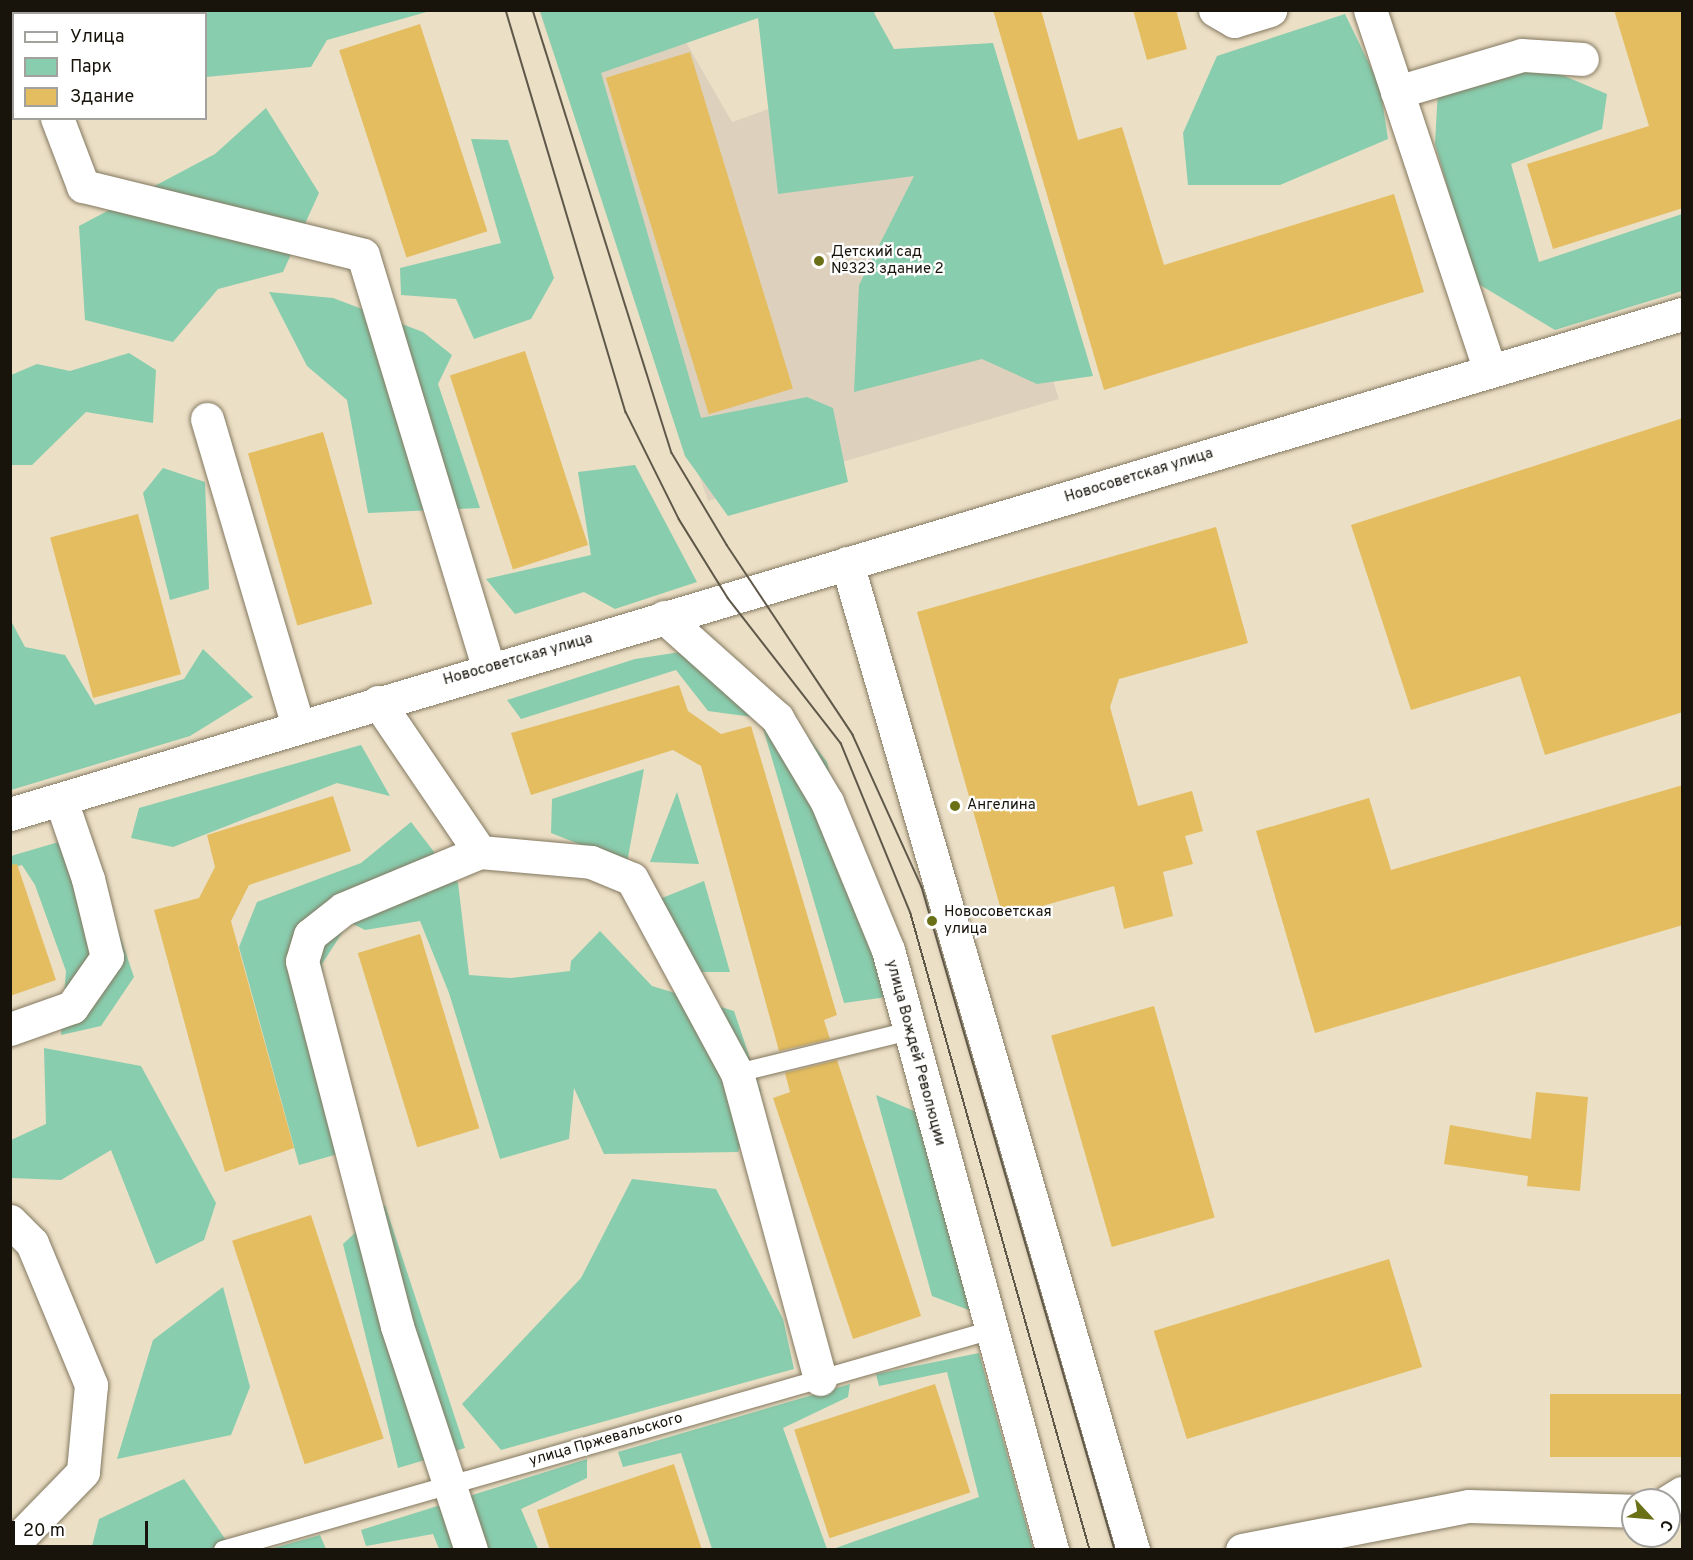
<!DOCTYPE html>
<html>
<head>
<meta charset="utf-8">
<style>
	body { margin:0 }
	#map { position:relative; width:1693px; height:1560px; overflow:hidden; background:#ebdfc5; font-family:Overpass,sans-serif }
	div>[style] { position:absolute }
	.education>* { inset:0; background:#ddd1bd }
	.green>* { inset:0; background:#88cdae }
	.building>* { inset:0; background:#e4bd61; transform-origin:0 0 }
	.roads { filter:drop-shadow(0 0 2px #837860) drop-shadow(0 0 2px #837860) }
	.lane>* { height:18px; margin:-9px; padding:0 9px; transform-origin:9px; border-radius:9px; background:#fff }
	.street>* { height:33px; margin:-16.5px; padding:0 16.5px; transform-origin:16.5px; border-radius:16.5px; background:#fff }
	.tram>* { height:1.5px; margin:-0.75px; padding:0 0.75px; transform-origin:0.75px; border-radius:0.75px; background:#5f5849 }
	.dots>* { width:16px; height:16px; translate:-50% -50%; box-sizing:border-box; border:3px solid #fff; border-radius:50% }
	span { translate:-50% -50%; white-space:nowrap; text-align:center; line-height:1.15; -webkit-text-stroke:4.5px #fff; paint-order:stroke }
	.poi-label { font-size:15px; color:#18140b }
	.left { translate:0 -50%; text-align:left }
	.street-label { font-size:15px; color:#18140b }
	.frame { position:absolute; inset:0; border:12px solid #18140b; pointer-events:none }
	.legend { position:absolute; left:12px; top:12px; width:195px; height:108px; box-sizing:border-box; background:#fff; border:2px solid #a3a19d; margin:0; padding:8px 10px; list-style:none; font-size:18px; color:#18140b }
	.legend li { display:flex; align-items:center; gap:12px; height:30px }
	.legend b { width:30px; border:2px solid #a3a19d }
	.north { position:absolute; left:1621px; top:1488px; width:60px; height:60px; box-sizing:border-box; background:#fff; border:2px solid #a3a19d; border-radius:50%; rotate:116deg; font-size:16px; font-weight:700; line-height:24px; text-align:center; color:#18140b }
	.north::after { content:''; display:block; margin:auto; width:21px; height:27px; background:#6a7016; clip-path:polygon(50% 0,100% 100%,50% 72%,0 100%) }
	.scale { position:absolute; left:12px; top:1521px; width:136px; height:27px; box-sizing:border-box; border:3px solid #18140b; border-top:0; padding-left:8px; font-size:18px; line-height:21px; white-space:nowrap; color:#18140b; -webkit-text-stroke:4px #fff; paint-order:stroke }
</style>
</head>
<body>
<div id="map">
	<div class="education">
		<div style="clip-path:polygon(539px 11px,668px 11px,732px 122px,943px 47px,1059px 399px,708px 501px)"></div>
	</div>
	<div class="green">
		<div style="clip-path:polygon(186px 11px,186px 10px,430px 11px,327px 40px,311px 67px,206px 77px,206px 14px)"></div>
		<div style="clip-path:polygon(540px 11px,878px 11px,874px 13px,894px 49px,993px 43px,1093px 376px,1037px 384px,982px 359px,854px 392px,859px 285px,914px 176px,778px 194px,758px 18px,601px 73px,701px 418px,807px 397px,833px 408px,848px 482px,728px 516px,685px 456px)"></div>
		<div style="clip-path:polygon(1345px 14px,1380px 86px,1388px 139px,1280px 185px,1188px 185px,1183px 133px,1217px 56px)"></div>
		<div style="clip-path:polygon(1536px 64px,1607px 94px,1602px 129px,1511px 164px,1539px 262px,1682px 214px,1682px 291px,1555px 330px,1475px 282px,1435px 144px,1438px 89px)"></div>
		<div style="clip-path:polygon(266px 108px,319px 193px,283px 272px,218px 289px,173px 342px,85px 320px,79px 226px,215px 154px)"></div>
		<div style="clip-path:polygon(471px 139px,508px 140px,554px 278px,531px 319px,474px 339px,456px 299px,401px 295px,400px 268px,501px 243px)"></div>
		<div style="clip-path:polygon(269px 292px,333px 298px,423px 332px,452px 355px,438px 384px,480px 508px,368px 513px,347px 400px,307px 366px)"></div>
		<div style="clip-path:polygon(129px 353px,156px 370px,153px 423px,86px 412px,32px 465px,11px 465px,11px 375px,37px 364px,70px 371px)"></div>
		<div style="clip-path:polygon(635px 465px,697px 582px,615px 609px,584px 592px,515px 614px,486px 579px,591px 555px,578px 472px)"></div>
		<div style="clip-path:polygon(163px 468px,205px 482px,209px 589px,170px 600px,143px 493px)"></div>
		<div style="clip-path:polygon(11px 621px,25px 647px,65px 655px,95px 705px,184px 679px,203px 649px,253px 697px,190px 736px,11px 790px)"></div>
		<div style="clip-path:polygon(719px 646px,776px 695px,827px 762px,887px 997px,844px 1003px,760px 718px,708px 711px,676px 670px,521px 719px,507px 700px,635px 659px)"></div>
		<div style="clip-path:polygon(361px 745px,390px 796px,337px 783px,173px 847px,131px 838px,139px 808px)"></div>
		<div style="clip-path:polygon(644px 769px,627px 863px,551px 833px,552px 799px)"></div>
		<div style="clip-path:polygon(677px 792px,699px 864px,650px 862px)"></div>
		<div style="clip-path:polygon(411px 822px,458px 883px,469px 975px,511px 978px,570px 971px,571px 961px,600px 931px,652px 986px,734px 1011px,761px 1091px,738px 1152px,604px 1154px,574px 1088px,569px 1139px,500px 1159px,449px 993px,420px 921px,365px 930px,349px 922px,322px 964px,338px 1154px,299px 1165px,239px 947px,257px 902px,361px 863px)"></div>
		<div style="clip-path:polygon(62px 841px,99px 875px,134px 977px,101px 1026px,61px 1035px,66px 971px,35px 885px,22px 865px,11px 868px,11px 856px)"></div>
		<div style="clip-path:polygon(704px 881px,730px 972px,694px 972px,645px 905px)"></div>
		<div style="clip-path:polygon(44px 1048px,141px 1066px,216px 1203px,204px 1240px,156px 1264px,111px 1150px,61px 1180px,11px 1178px,11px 1140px,46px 1124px)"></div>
		<div style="clip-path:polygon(876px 1095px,919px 1113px,974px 1312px,932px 1296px)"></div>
		<div style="clip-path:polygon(632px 1179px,716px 1189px,783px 1319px,794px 1369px,501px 1450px,462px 1404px,581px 1278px)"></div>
		<div style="clip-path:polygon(385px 1205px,465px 1448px,398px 1468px,343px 1244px)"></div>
		<div style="clip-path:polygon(223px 1287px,250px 1387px,231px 1435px,117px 1459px,153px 1340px)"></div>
		<div style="clip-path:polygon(979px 1353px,1033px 1549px,833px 1549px,979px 1497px,947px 1372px,879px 1386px,876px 1374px)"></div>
		<div style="clip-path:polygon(850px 1384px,848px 1397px,783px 1428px,827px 1549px,712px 1549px,681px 1453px,623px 1467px,618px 1452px)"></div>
		<div style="clip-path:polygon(587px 1459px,587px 1478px,521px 1509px,538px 1549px,439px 1549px,433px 1534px,366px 1546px,361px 1530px)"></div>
		<div style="clip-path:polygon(184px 1479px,232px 1549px,91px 1550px,99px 1519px)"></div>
		<div style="clip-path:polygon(320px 1535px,326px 1549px,270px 1549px)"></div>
	</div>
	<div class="building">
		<div style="clip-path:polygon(993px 10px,1041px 10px,1078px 140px,1122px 127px,1164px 265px,1394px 194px,1424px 292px,1104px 390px)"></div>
		<div style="clip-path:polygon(1133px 10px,1176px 10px,1187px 49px,1147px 60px)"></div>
		<div style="clip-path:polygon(1614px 10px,1683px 10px,1683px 208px,1553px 249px,1527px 164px,1649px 126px)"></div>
		<div style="left:420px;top:24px;width:218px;height:85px;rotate:72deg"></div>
		<div style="left:690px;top:52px;width:352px;height:88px;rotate:73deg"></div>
		<div style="left:525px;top:351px;width:204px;height:79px;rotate:72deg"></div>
		<div style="clip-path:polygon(1683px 418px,1683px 712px,1545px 755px,1520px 676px,1411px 710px,1351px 525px)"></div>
		<div style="left:323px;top:432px;width:179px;height:78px;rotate:74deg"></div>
		<div style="left:138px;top:514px;width:166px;height:91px;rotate:75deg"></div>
		<div style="clip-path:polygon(1216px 527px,1248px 643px,1119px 679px,1110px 707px,1138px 806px,1192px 791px,1203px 831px,1185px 836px,1193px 864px,1163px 872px,1173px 916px,1124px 929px,1114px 886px,1003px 917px,917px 612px)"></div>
		<div style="clip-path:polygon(679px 685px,688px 711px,721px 734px,751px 726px,837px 1015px,824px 1020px,830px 1039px,779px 1051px,701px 766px,673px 750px,531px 795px,511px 733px)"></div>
		<div style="clip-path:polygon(1683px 785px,1683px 925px,1315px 1033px,1256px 831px,1369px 798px,1391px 870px)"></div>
		<div style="clip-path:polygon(333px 796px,351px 851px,249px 885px,231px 921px,294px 1148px,225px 1172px,154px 910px,199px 898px,215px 867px,207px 835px)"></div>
		<div style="clip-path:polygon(17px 864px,56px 980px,10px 996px,10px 865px)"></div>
		<div style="left:420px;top:934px;width:203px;height:65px;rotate:73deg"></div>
		<div style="left:1154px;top:1006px;width:220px;height:107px;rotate:74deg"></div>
		<div style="clip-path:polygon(837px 1060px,921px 1316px,853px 1339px,773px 1098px,790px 1092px,785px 1073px)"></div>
		<div style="clip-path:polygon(1536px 1092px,1588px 1097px,1580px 1191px,1527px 1186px,1528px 1176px,1444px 1164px,1450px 1125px,1531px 1139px)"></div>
		<div style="left:311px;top:1215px;width:235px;height:83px;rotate:72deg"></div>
		<div style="left:1389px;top:1259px;width:113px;height:246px;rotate:73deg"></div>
		<div style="left:935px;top:1384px;width:114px;height:148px;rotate:72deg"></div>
		<div style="left:1683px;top:1394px;width:63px;height:133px;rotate:90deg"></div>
		<div style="clip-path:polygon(674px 1464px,702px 1550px,550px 1550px,537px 1510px)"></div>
	</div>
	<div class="roads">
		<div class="lane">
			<div style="left:737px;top:1073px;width:177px;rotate:-13.7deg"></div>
			<div style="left:223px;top:1550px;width:797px;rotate:-15.96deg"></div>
		</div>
		<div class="street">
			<div style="left:1215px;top:10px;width:22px;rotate:30deg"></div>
			<div style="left:1234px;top:21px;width:38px;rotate:-17deg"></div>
			<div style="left:1370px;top:10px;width:380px;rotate:71.6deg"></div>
			<div style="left:46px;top:14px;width:4px;rotate:-76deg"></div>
			<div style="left:10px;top:43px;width:4px;rotate:14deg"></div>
			<div style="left:1397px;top:92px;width:130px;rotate:-16.5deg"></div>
			<div style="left:1522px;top:55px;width:60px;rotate:3.8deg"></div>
			<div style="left:57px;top:118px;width:73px;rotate:69.1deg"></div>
			<div style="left:83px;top:186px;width:288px;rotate:13.8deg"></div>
			<div style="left:363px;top:255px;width:433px;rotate:73.1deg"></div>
			<div style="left:207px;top:419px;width:320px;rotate:73.5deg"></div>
			<div style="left:847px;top:563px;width:1028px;rotate:73.84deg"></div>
			<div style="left:664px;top:617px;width:152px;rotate:41.8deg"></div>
			<div style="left:777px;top:718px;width:98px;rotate:59.2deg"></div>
			<div style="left:827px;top:802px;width:160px;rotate:67.6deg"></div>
			<div style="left:888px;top:950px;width:622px;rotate:74.71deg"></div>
			<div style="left:378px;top:702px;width:181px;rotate:55.8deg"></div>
			<div style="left:480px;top:852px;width:111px;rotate:5.1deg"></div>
			<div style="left:591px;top:862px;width:44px;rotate:22.5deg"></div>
			<div style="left:632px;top:879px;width:221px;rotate:61.6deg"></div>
			<div style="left:737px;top:1073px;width:317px;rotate:74.8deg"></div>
			<div style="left:10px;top:814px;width:1745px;rotate:-16.65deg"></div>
			<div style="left:10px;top:1029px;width:66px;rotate:-19.5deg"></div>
			<div style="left:72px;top:1007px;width:61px;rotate:-55deg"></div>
			<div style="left:107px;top:957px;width:80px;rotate:-103.7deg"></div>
			<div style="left:88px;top:879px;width:83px;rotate:-108.9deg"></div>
			<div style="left:10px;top:1221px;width:31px;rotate:45deg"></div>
			<div style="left:32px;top:1243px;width:154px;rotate:67.4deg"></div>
			<div style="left:91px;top:1385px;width:87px;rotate:95.3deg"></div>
			<div style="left:83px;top:1472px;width:105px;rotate:134.2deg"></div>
			<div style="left:1669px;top:1501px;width:15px;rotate:-32deg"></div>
			<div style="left:471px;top:1550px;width:236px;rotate:-108.3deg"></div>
			<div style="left:397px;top:1326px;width:377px;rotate:-104.6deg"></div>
			<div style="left:302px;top:961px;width:27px;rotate:-73deg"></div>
			<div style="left:310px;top:935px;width:42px;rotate:-38.2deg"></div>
			<div style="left:343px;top:909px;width:148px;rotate:-22.6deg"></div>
			<div style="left:1242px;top:1550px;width:231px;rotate:-11deg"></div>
			<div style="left:1469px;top:1506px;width:164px;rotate:1.7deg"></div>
		</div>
	</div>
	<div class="tram">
		<div style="left:506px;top:10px;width:420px;rotate:73.4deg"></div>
		<div style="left:626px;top:412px;width:119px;rotate:63.6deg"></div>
		<div style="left:679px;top:519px;width:93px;rotate:58.2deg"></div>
		<div style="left:728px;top:598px;width:184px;rotate:52.1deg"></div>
		<div style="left:841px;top:743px;width:185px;rotate:67.7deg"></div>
		<div style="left:911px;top:914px;width:661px;rotate:74.28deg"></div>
		<div style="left:533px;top:10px;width:464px;rotate:72.6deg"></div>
		<div style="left:672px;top:453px;width:107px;rotate:59.1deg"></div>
		<div style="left:727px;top:545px;width:228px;rotate:56.4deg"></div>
		<div style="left:853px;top:735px;width:167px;rotate:65.6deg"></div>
		<div style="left:922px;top:887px;width:691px;rotate:73.77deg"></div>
	</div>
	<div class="dots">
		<div style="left:819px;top:261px;background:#6a7016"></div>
		<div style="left:955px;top:806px;background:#6a7016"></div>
		<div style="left:932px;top:921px;background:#6a7016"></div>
	</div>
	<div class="poi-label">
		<span class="left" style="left:831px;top:261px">Детский сад<br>№323 здание 2</span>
		<span class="left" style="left:967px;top:806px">Ангелина</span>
		<span class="left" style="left:944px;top:921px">Новосоветская<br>улица</span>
	</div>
	<div class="street-label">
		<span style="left:1139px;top:476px;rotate:-17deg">Новосоветская улица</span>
		<span style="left:518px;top:660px;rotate:-16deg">Новосоветская улица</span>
		<span style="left:915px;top:1053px;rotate:75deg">улица Вождей Революции</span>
		<span style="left:606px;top:1440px;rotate:-16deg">улица Пржевальского</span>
	</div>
	<div class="frame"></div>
	<ul class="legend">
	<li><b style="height:8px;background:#fff"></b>Улица</li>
	<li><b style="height:16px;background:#88cdae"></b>Парк</li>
	<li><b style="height:16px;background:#e4bd61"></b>Здание</li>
	</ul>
	<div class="north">С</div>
	<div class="scale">20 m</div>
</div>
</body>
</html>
